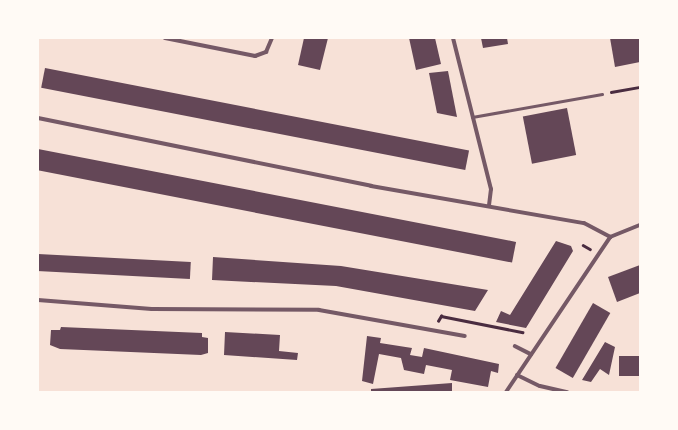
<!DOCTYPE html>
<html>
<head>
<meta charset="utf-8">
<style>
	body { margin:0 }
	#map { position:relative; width:678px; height:430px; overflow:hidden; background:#f7e1d7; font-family:"Source Sans 3",sans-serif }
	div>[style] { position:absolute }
	.building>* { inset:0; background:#644757; transform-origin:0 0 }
	.path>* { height:2.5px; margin:-1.25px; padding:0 1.25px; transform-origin:1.25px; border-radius:1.25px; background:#4a2c40 }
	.service>* { height:3px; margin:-1.5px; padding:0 1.5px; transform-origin:1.5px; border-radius:1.5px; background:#755966 }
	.pedestrian>* { height:3.5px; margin:-1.75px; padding:0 1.75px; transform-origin:1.75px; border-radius:1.75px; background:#755966 }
	.minor>* { height:4px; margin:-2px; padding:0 2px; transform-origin:2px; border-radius:2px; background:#755966 }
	span { translate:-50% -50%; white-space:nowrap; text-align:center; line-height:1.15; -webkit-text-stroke:4px #fffaf5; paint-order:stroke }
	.frame { position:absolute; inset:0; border:39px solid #fffaf5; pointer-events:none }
</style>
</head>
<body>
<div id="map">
	<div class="building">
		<div style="clip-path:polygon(304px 38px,328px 38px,320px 70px,298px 65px)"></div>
		<div style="clip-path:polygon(409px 38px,435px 38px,441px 64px,416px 70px)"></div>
		<div style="clip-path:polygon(481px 38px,507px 38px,508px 44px,483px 48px)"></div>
		<div style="clip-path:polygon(610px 38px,640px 38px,640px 62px,615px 67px)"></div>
		<div style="left:45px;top:68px;width:432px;height:20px;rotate:11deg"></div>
		<div style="clip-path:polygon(448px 71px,457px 117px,437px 113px,429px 73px)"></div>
		<div style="left:567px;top:108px;width:48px;height:45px;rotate:79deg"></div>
		<div style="left:38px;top:149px;width:487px;height:21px;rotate:11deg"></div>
		<div style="clip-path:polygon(556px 241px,571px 246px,573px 251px,526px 328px,496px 322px,501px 311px,510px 315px)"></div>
		<div style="left:38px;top:254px;width:153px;height:17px;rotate:3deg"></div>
		<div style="clip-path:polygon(213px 257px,341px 266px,488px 290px,475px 311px,336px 286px,212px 280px)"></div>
		<div style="clip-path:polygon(640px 265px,640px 293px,617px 302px,608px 277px)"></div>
		<div style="left:593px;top:303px;width:20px;height:75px;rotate:30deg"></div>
		<div style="clip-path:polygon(61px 327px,202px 333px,202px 337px,208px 338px,208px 353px,201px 355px,60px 349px,50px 345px,51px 330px,60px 330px)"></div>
		<div style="clip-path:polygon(225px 332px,280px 335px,279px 351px,298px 353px,297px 360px,224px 355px)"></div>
		<div style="clip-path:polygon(367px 336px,381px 338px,380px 343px,412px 348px,410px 355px,422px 357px,424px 348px,499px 364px,498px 373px,491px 371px,488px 387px,450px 380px,452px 370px,426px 365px,424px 374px,404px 370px,401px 358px,379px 354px,373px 384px,362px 381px)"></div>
		<div style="clip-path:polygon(605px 342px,615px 347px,609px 375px,600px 369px,591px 382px,582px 380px)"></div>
		<div style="left:640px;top:356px;width:20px;height:21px;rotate:90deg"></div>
		<div style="clip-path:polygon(452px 383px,452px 392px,371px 392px,371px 389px)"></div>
	</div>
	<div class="path">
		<div style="left:611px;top:92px;width:29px;rotate:-10deg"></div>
		<div style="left:583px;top:245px;width:8px;rotate:30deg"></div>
		<div style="left:438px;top:321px;width:6px;rotate:-59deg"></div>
		<div style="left:441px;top:316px;width:83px;rotate:11.2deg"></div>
	</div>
	<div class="service">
		<div style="left:472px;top:117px;width:132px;rotate:-10deg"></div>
	</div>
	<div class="pedestrian">
		<div style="left:515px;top:346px;width:18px;rotate:27deg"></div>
	</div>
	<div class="minor">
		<div style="left:165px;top:38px;width:92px;rotate:11.3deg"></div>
		<div style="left:255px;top:56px;width:12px;rotate:-20deg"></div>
		<div style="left:266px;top:52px;width:15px;rotate:-67deg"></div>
		<div style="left:453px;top:38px;width:156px;rotate:75.9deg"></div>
		<div style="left:491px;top:189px;width:17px;rotate:97deg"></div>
		<div style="left:38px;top:118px;width:340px;rotate:11.5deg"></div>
		<div style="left:371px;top:186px;width:216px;rotate:9.9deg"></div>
		<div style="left:584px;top:223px;width:30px;rotate:28deg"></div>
		<div style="left:38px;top:300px;width:114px;rotate:4.5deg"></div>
		<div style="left:152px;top:309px;width:167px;rotate:0.3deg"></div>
		<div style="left:319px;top:310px;width:148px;rotate:10.1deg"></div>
		<div style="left:517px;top:375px;width:25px;rotate:26deg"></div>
		<div style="left:540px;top:386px;width:28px;rotate:13deg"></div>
		<div style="left:506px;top:392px;width:187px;rotate:-56.1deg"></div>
		<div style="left:610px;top:237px;width:32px;rotate:-22deg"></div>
	</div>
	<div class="frame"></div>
</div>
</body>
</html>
